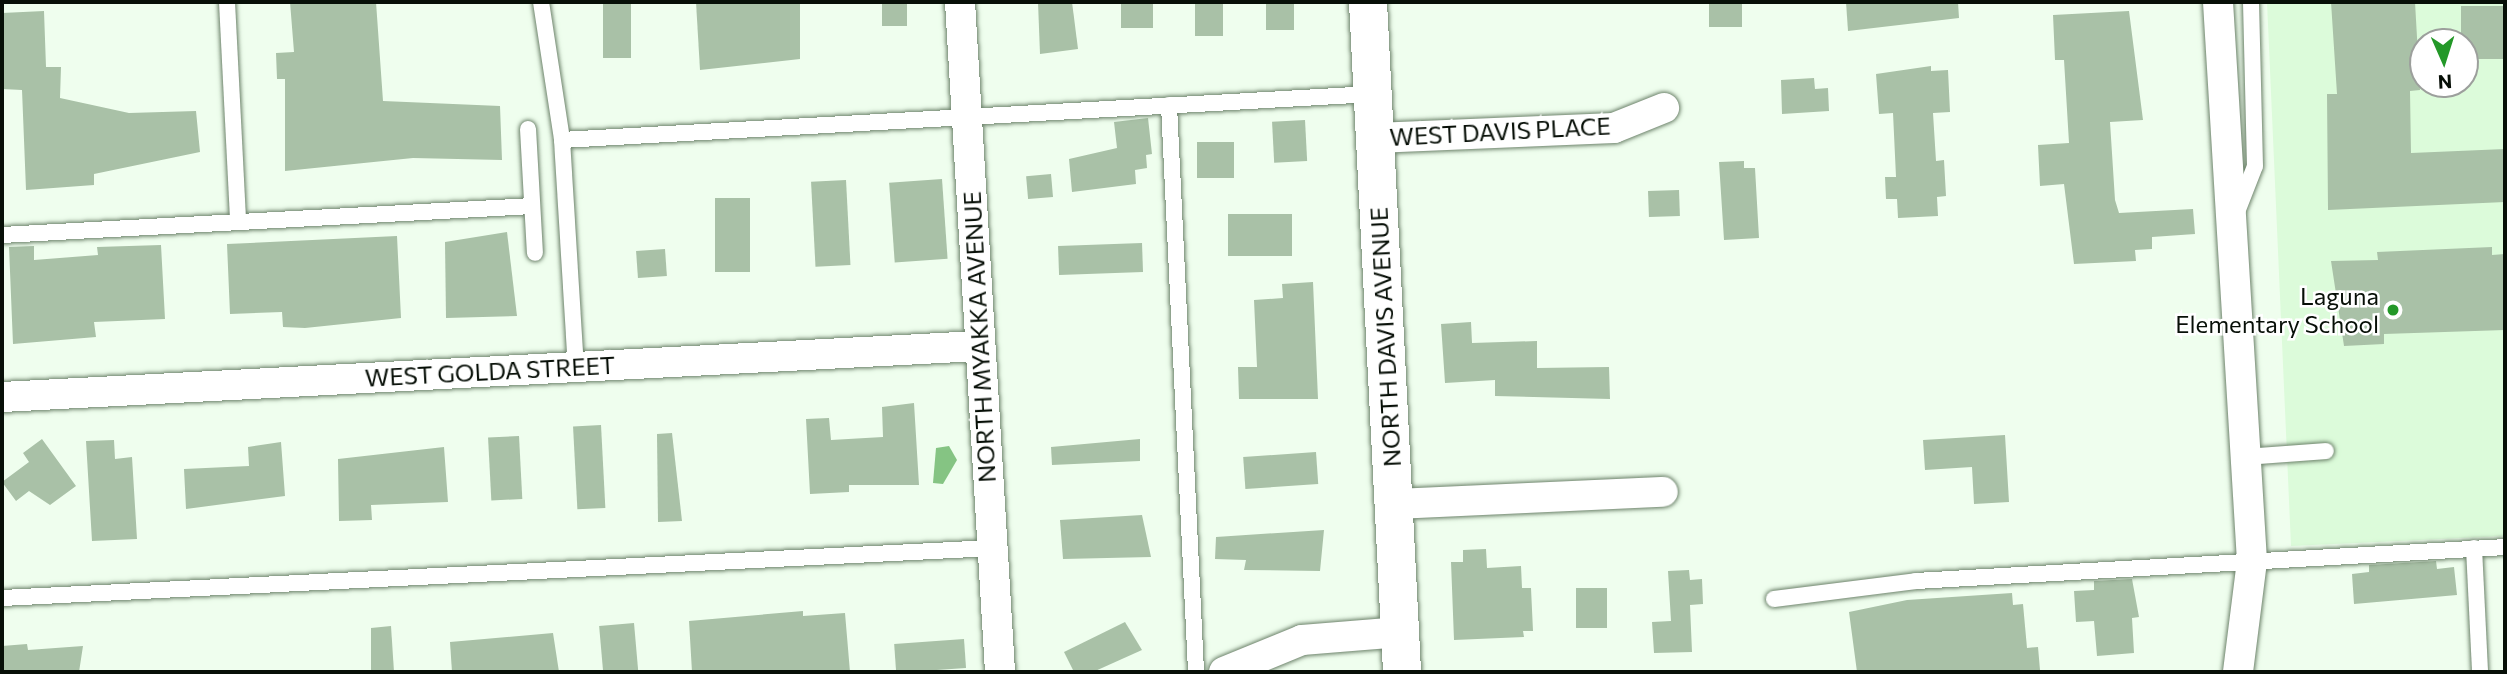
<!DOCTYPE html>
<html>
<head>
<meta charset="utf-8">
<style>
	body { margin:0 }
	#map { position:relative; width:2507px; height:674px; overflow:hidden; background:#effeee; font-family:Commissioner,sans-serif }
	div>[style] { position:absolute }
	.built>* { inset:0; background:#dcfbda }
	.water>* { inset:0; background:#85c483 }
	.building>* { inset:0; background:#a9c1a7; transform-origin:0 0 }
	.roads { filter:drop-shadow(0 0 2px #6d836b) drop-shadow(0 0 2px #6d836b) }
	.service>* { height:16px; margin:-8px; padding:0 8px; transform-origin:8px; border-radius:8px; background:#fff }
	.minor>* { height:30px; margin:-15px; padding:0 15px; transform-origin:15px; border-radius:15px; background:#fff }
	.tertiary>* { height:38px; margin:-19px; padding:0 19px; transform-origin:19px; border-radius:19px; background:#fff }
	.dots>* { width:19px; height:19px; translate:-50% -50%; box-sizing:border-box; border:4px solid #fff; border-radius:50% }
	span { translate:-50% -50%; white-space:nowrap; text-align:center; line-height:1.15; -webkit-text-stroke:5px #fff; paint-order:stroke }
	.street-label { font-size:24px; color:#070f07 }
	.poi-label { font-size:24px; color:#070f07 }
	.right { translate:-100% -50%; text-align:right }
	.frame { position:absolute; inset:0; border:4px solid #070f07; pointer-events:none }
	.north { position:absolute; left:2409px; top:28px; width:70px; height:70px; box-sizing:border-box; background:#fff; border:2px solid #9c9f9c; border-radius:50%; rotate:177deg; font-size:19px; font-weight:700; line-height:28px; text-align:center; color:#070f07 }
	.north::after { content:''; display:block; margin:auto; width:24px; height:32px; background:#239828; clip-path:polygon(50% 0,100% 100%,50% 72%,0 100%) }
</style>
</head>
<body>
<div id="map">
	<div class="built">
		<div style="clip-path:polygon(evenodd,2267px 2px,2505px 2px,2505px 536px,2291px 546px,2267px 2px,2423px 42px,2465px 42px,2465px 84px,2423px 84px,2423px 42px)"></div>
	</div>
	<div class="water">
		<div style="clip-path:polygon(949px 446px,957px 460px,943px 484px,933px 483px,936px 448px)"></div>
	</div>
	<div class="building">
		<div style="clip-path:polygon(290px 2px,376px 2px,383px 101px,500px 106px,502px 160px,413px 158px,285px 171px,285px 79px,277px 79px,276px 53px,294px 52px)"></div>
		<div style="left:603px;top:2px;width:28px;height:56px"></div>
		<div style="clip-path:polygon(696px 2px,800px 2px,800px 59px,700px 70px)"></div>
		<div style="left:882px;top:2px;width:25px;height:24px"></div>
		<div style="clip-path:polygon(1038px 2px,1072px 2px,1078px 49px,1040px 54px)"></div>
		<div style="left:1121px;top:2px;width:32px;height:26px"></div>
		<div style="left:1195px;top:2px;width:28px;height:34px"></div>
		<div style="left:1266px;top:2px;width:28px;height:28px"></div>
		<div style="left:1709px;top:2px;width:33px;height:25px"></div>
		<div style="clip-path:polygon(1846px 2px,1958px 2px,1959px 18px,1848px 31px)"></div>
		<div style="clip-path:polygon(2331px 2px,2415px 2px,2420px 90px,2410px 91px,2411px 153px,2505px 149px,2505px 202px,2328px 210px,2327px 94px,2337px 94px)"></div>
		<div style="left:2505px;top:6px;width:53px;height:44px;rotate:90deg"></div>
		<div style="clip-path:polygon(44px 11px,46px 67px,61px 67px,60px 98px,129px 113px,196px 111px,200px 152px,94px 174px,94px 185px,26px 190px,22px 90px,2px 89px,2px 13px)"></div>
		<div style="clip-path:polygon(2129px 11px,2143px 120px,2110px 122px,2115px 200px,2119px 213px,2193px 209px,2195px 234px,2152px 237px,2152px 249px,2135px 250px,2136px 261px,2074px 264px,2064px 184px,2040px 186px,2038px 145px,2069px 143px,2064px 60px,2055px 60px,2053px 15px)"></div>
		<div style="clip-path:polygon(1931px 66px,1931px 71px,1948px 70px,1950px 112px,1933px 113px,1936px 161px,1944px 160px,1946px 196px,1937px 197px,1938px 216px,1898px 218px,1897px 199px,1886px 199px,1885px 177px,1896px 177px,1893px 113px,1879px 114px,1876px 74px)"></div>
		<div style="clip-path:polygon(1814px 78px,1815px 89px,1828px 88px,1829px 111px,1782px 114px,1781px 80px)"></div>
		<div style="clip-path:polygon(1148px 118px,1152px 154px,1146px 155px,1147px 168px,1135px 170px,1136px 184px,1072px 192px,1069px 159px,1117px 148px,1114px 122px)"></div>
		<div style="left:1305px;top:120px;width:41px;height:33px;rotate:87deg"></div>
		<div style="left:1234px;top:142px;width:36px;height:37px;rotate:90deg"></div>
		<div style="clip-path:polygon(1744px 161px,1744px 168px,1755px 168px,1759px 238px,1724px 240px,1719px 162px)"></div>
		<div style="left:1051px;top:174px;width:23px;height:25px;rotate:85deg"></div>
		<div style="left:942px;top:179px;width:80px;height:53px;rotate:86deg"></div>
		<div style="left:846px;top:180px;width:85px;height:35px;rotate:87deg"></div>
		<div style="left:1679px;top:190px;width:26px;height:31px;rotate:88deg"></div>
		<div style="left:715px;top:198px;width:35px;height:74px"></div>
		<div style="left:1292px;top:214px;width:42px;height:64px;rotate:90deg"></div>
		<div style="clip-path:polygon(507px 232px,517px 316px,446px 318px,445px 242px)"></div>
		<div style="clip-path:polygon(397px 236px,401px 318px,305px 328px,283px 327px,282px 312px,230px 314px,227px 244px)"></div>
		<div style="left:1142px;top:243px;width:29px;height:84px;rotate:88deg"></div>
		<div style="clip-path:polygon(161px 245px,165px 319px,94px 322px,96px 337px,13px 344px,9px 247px,34px 246px,34px 260px,98px 255px,97px 247px)"></div>
		<div style="clip-path:polygon(2492px 247px,2492px 255px,2505px 254px,2505px 330px,2384px 334px,2384px 344px,2344px 346px,2331px 261px,2378px 260px,2377px 252px)"></div>
		<div style="left:665px;top:249px;width:27px;height:29px;rotate:86deg"></div>
		<div style="clip-path:polygon(1313px 282px,1318px 399px,1239px 399px,1238px 367px,1257px 367px,1254px 300px,1283px 298px,1282px 284px)"></div>
		<div style="clip-path:polygon(1471px 322px,1472px 343px,1537px 341px,1537px 368px,1609px 367px,1610px 399px,1495px 396px,1495px 380px,1445px 383px,1441px 324px)"></div>
		<div style="clip-path:polygon(914px 403px,919px 485px,849px 485px,849px 492px,810px 494px,806px 419px,829px 418px,831px 440px,883px 437px,882px 407px)"></div>
		<div style="left:601px;top:425px;width:83px;height:28px;rotate:87deg"></div>
		<div style="clip-path:polygon(672px 433px,682px 521px,658px 522px,657px 434px)"></div>
		<div style="clip-path:polygon(2005px 435px,2009px 502px,1974px 504px,1972px 467px,1925px 470px,1923px 440px)"></div>
		<div style="left:519px;top:436px;width:63px;height:31px;rotate:87deg"></div>
		<div style="clip-path:polygon(42px 439px,76px 486px,50px 505px,29px 491px,16px 501px,2px 482px,29px 462px,23px 453px)"></div>
		<div style="clip-path:polygon(1140px 439px,1140px 461px,1052px 465px,1051px 447px)"></div>
		<div style="clip-path:polygon(114px 440px,115px 459px,132px 457px,137px 539px,92px 541px,86px 441px)"></div>
		<div style="clip-path:polygon(281px 442px,285px 496px,186px 509px,184px 469px,249px 466px,248px 447px)"></div>
		<div style="clip-path:polygon(444px 447px,448px 502px,371px 505px,372px 520px,339px 521px,338px 459px)"></div>
		<div style="left:1316px;top:452px;width:32px;height:73px;rotate:86deg"></div>
		<div style="clip-path:polygon(1142px 515px,1151px 557px,1063px 559px,1060px 520px)"></div>
		<div style="clip-path:polygon(1324px 530px,1320px 571px,1244px 570px,1246px 560px,1215px 559px,1216px 537px)"></div>
		<div style="clip-path:polygon(1486px 549px,1487px 568px,1521px 566px,1522px 588px,1531px 588px,1533px 631px,1523px 631px,1524px 637px,1454px 640px,1451px 562px,1463px 562px,1463px 550px)"></div>
		<div style="clip-path:polygon(2436px 561px,2437px 569px,2454px 567px,2457px 595px,2354px 604px,2352px 574px,2369px 572px,2369px 565px)"></div>
		<div style="clip-path:polygon(1689px 570px,1690px 580px,1702px 579px,1703px 604px,1690px 605px,1692px 652px,1654px 653px,1652px 622px,1671px 621px,1668px 571px)"></div>
		<div style="clip-path:polygon(2132px 579px,2139px 617px,2132px 618px,2134px 653px,2097px 656px,2094px 621px,2076px 622px,2074px 591px,2094px 590px,2094px 581px)"></div>
		<div style="left:1576px;top:588px;width:31px;height:40px"></div>
		<div style="clip-path:polygon(2012px 593px,2013px 605px,2023px 604px,2027px 648px,2038px 647px,2040px 670px,1857px 672px,1849px 612px,1907px 600px)"></div>
		<div style="clip-path:polygon(803px 611px,803px 616px,845px 613px,850px 672px,692px 672px,689px 621px)"></div>
		<div style="clip-path:polygon(1125px 622px,1142px 650px,1093px 672px,1074px 672px,1064px 652px)"></div>
		<div style="left:634px;top:623px;width:49px;height:35px;rotate:85deg"></div>
		<div style="clip-path:polygon(391px 626px,394px 672px,371px 672px,371px 628px)"></div>
		<div style="clip-path:polygon(553px 633px,559px 672px,452px 672px,450px 642px)"></div>
		<div style="left:964px;top:639px;width:29px;height:70px;rotate:86deg"></div>
		<div style="clip-path:polygon(27px 644px,28px 650px,83px 646px,79px 672px,2px 672px,2px 646px)"></div>
	</div>
	<div class="roads">
		<div class="service">
			<div style="left:227px;top:2px;width:220px;rotate:87.1deg"></div>
			<div style="left:541px;top:2px;width:140px;rotate:81.3deg"></div>
			<div style="left:562px;top:140px;width:811px;rotate:-3.25deg"></div>
			<div style="left:1169px;top:105px;width:568px;rotate:87.27deg"></div>
			<div style="left:528px;top:129px;width:124px;rotate:86.8deg"></div>
			<div style="left:562px;top:140px;width:227px;rotate:86.5deg"></div>
			<div style="left:2237px;top:212px;width:49px;rotate:-68.6deg"></div>
			<div style="left:2255px;top:166px;width:164px;rotate:-91.4deg"></div>
			<div style="left:2px;top:235px;width:531px;rotate:-3.13deg"></div>
			<div style="left:2246px;top:457px;width:80px;rotate:-4.3deg"></div>
			<div style="left:2474px;top:548px;width:124px;rotate:87.2deg"></div>
			<div style="left:2px;top:598px;width:991px;rotate:-2.89deg"></div>
			<div style="left:1774px;top:599px;width:143px;rotate:-7.2deg"></div>
			<div style="left:1916px;top:581px;width:590px;rotate:-3.3deg"></div>
		</div>
		<div class="minor">
			<div style="left:960px;top:2px;width:671px;rotate:86.58deg"></div>
			<div style="left:2218px;top:2px;width:560px;rotate:86.52deg"></div>
			<div style="left:2252px;top:561px;width:112px;rotate:97.2deg"></div>
			<div style="left:1375px;top:138px;width:239px;rotate:-2.4deg"></div>
			<div style="left:1614px;top:128px;width:54px;rotate:-21.8deg"></div>
			<div style="left:2px;top:397px;width:977px;rotate:-2.99deg"></div>
			<div style="left:1394px;top:504px;width:269px;rotate:-2.6deg"></div>
			<div style="left:1224px;top:672px;width:84px;rotate:-22.3deg"></div>
			<div style="left:1302px;top:640px;width:99px;rotate:-4.6deg"></div>
		</div>
		<div class="tertiary">
			<div style="left:1368px;top:2px;width:671px;rotate:87.09deg"></div>
		</div>
	</div>
	<div class="dots">
		<div style="left:2393px;top:310px;background:#239828"></div>
	</div>
	<div class="street-label">
		<span style="left:1500px;top:131px;rotate:-3deg">WEST DAVIS PLACE</span>
		<span style="left:979px;top:337px;rotate:-93deg">NORTH MYAKKA AVENUE</span>
		<span style="left:1385px;top:337px;rotate:-93deg">NORTH DAVIS AVENUE</span>
		<span style="left:490px;top:371px;rotate:-3deg">WEST GOLDA STREET</span>
	</div>
	<div class="poi-label">
		<span class="right" style="left:2379px;top:310px">Laguna<br>Elementary School</span>
	</div>
	<div class="frame"></div>
	<div class="north">N</div>
</div>
</body>
</html>
